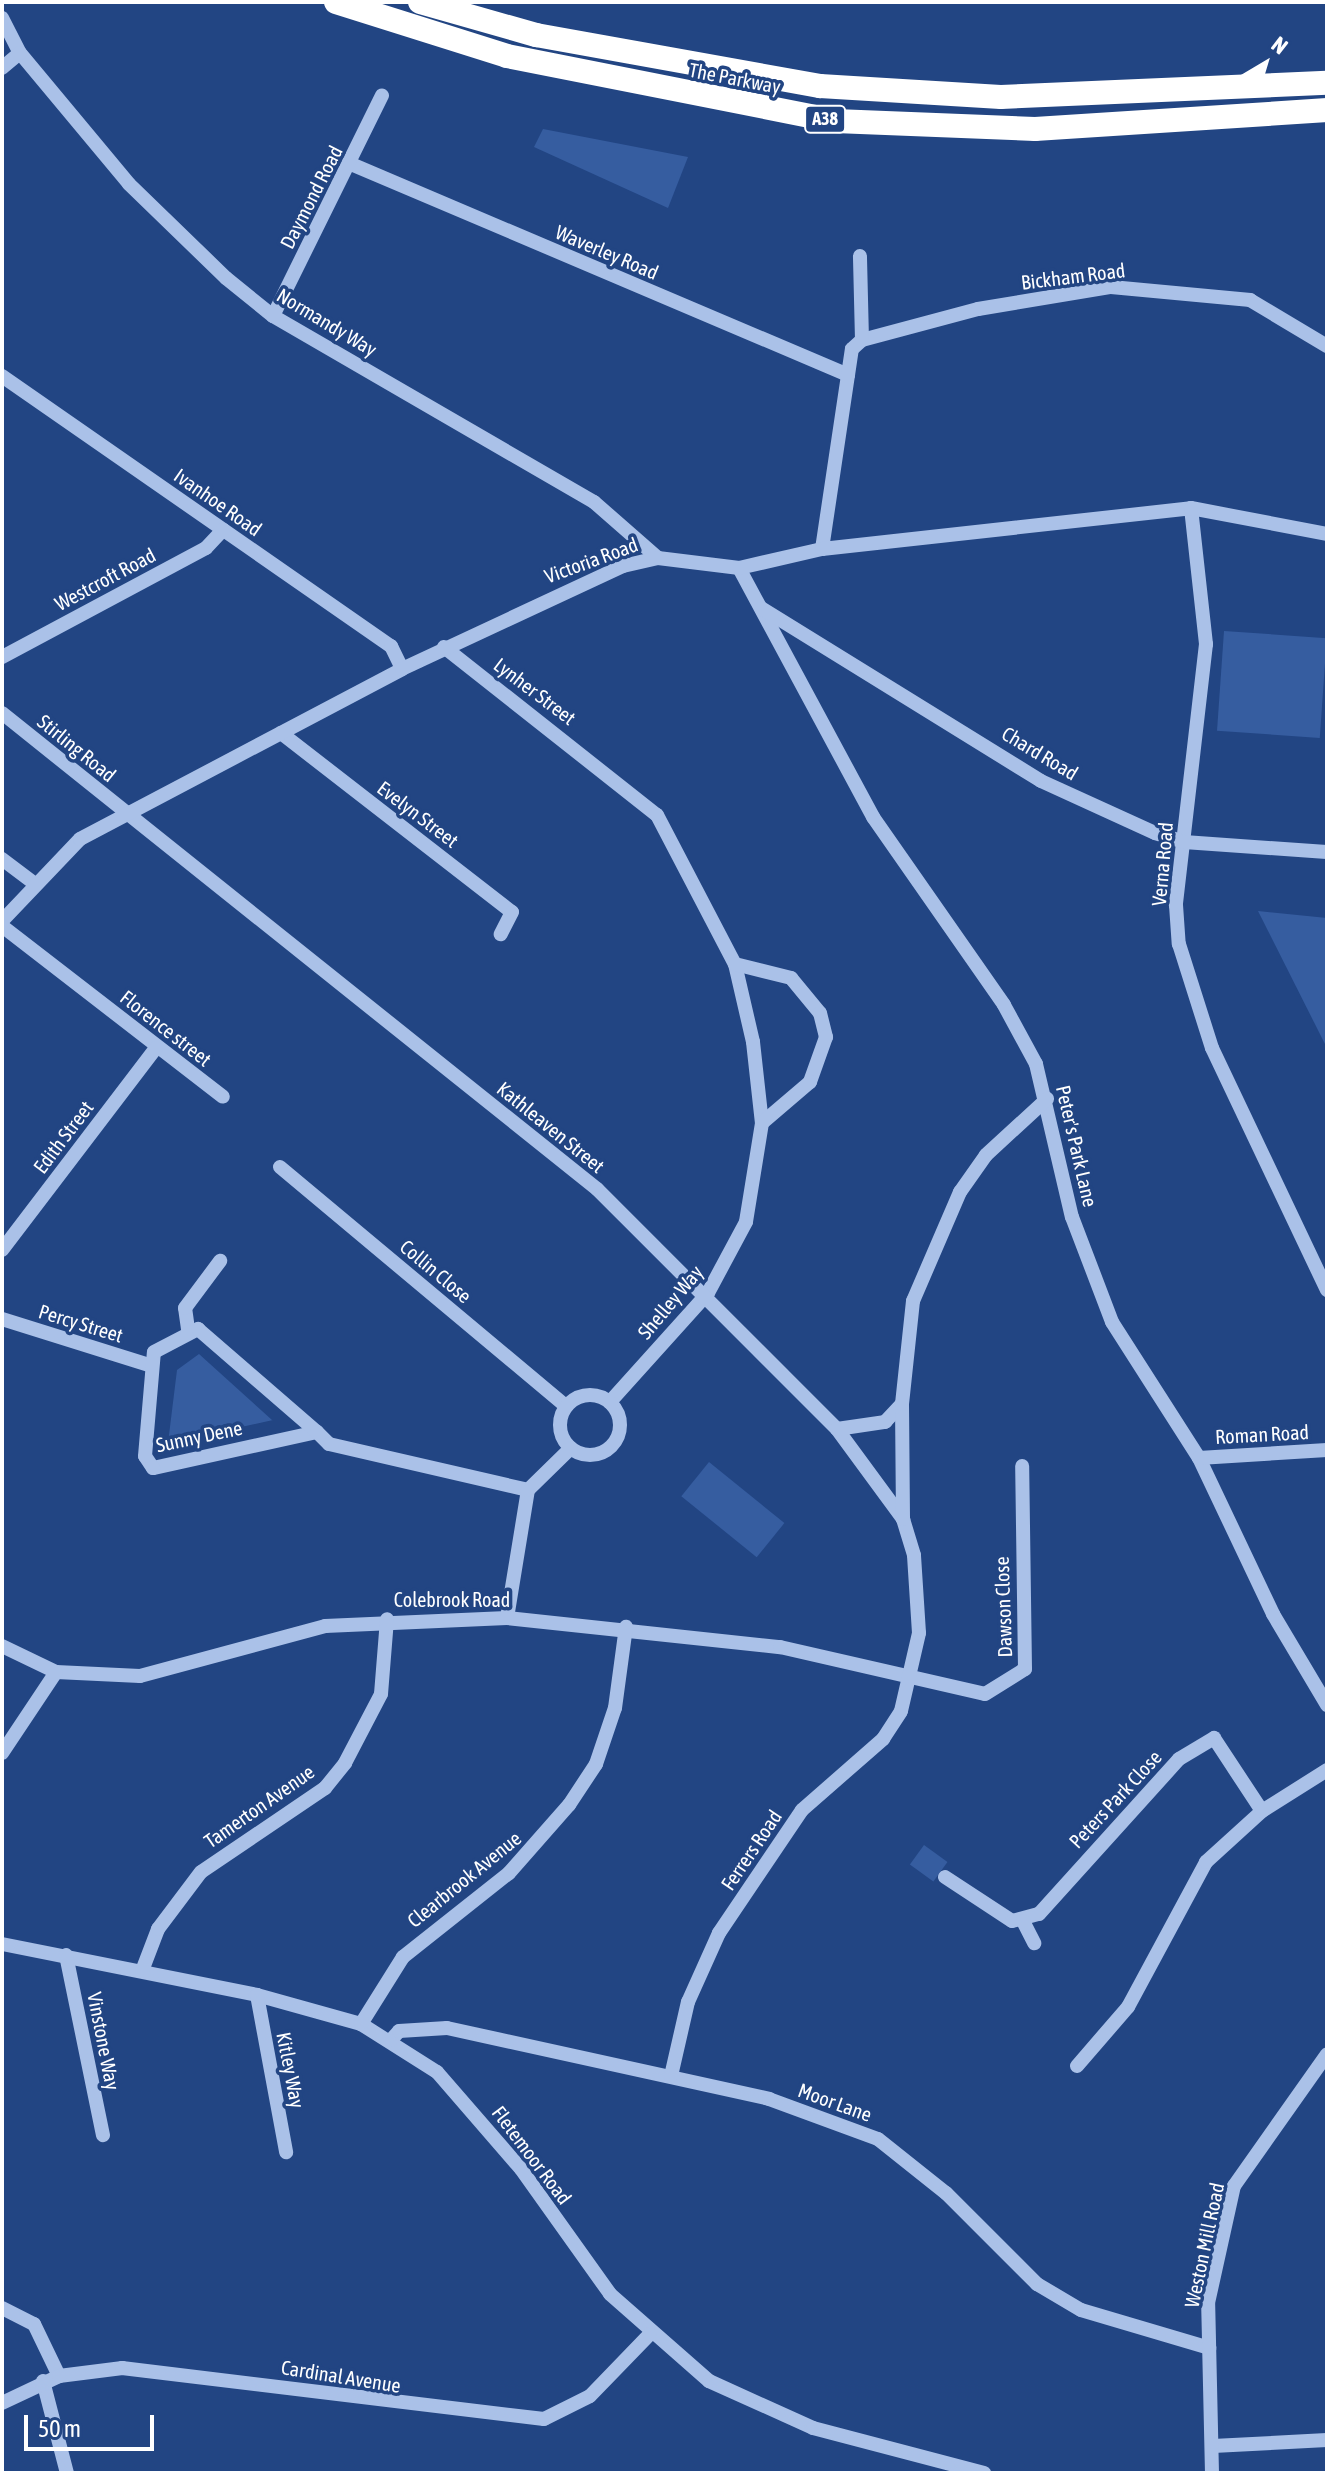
<!DOCTYPE html>
<html>
<head>
<meta charset="utf-8">
<style>
	body { margin:0 }
	#map { position:relative; width:1329px; height:2475px; overflow:hidden; background:#224583; font-family:"Asap Condensed",sans-serif }
	div>[style] { position:absolute }
	.green>* { inset:0; background:#365da0; transform-origin:0 0 }
	.minor>* { height:14px; margin:-7px; padding:0 7px; transform-origin:7px; border-radius:7px; background:#aac1e8 }
	.minor>.ring { margin:-7px; padding:0; box-sizing:content-box; background:none; border:14px solid #aac1e8; border-radius:50% }
	.highway>* { height:24px; margin:-12px; padding:0 12px; transform-origin:12px; border-radius:12px; background:#fff }
	span { translate:-50% -50%; white-space:nowrap; text-align:center; line-height:1.15; -webkit-text-stroke:7px #224583; paint-order:stroke }
	.shield-label span { padding:2px 6px; background:#224583; border:2px solid; border-radius:6px; -webkit-text-stroke-width:0 }
	.shield-label { font-size:18px; color:#fff; font-weight:700 }
	.street-label { font-size:20px; color:#fff }
	.frame { position:absolute; inset:0; border:4px solid #fff; pointer-events:none }
	.north { position:absolute; left:1225px; top:24px; width:80px; height:80px; -webkit-text-stroke:6px #224583; paint-order:stroke; rotate:38deg; font-size:22px; font-weight:700; line-height:32px; text-align:center; color:#fff }
	.north::after { content:''; display:block; margin:auto; width:28px; height:36px; background:#fff; clip-path:polygon(50% 0,100% 100%,50% 72%,0 100%) }
	.scale { position:absolute; left:24px; top:2415px; width:130px; height:36px; box-sizing:border-box; border:4px solid #fff; border-top:0; padding-left:10px; font-size:24px; line-height:28px; white-space:nowrap; color:#fff; -webkit-text-stroke:6px #224583; paint-order:stroke }
</style>
</head>
<body>
<div id="map">
	<div class="green">
		<div style="clip-path:polygon(543px 129px,688px 157px,668px 208px,534px 147px)"></div>
		<div style="left:1224px;top:631px;width:103px;height:100px;rotate:4deg"></div>
		<div style="clip-path:polygon(1258px 911px,1327px 918px,1327px 1048px)"></div>
		<div style="clip-path:polygon(199px 1354px,272px 1420px,273px 1420px,168px 1443px,177px 1370px)"></div>
		<div style="left:709px;top:1462px;width:97px;height:44px;rotate:39deg"></div>
		<div style="left:924px;top:1845px;width:29px;height:24px;rotate:36deg"></div>
	</div>
	<div class="minor">
		<div style="left:2px;top:18px;width:39px;rotate:63deg"></div>
		<div style="left:20px;top:53px;width:170px;rotate:50.2deg"></div>
		<div style="left:129px;top:184px;width:135px;rotate:44.1deg"></div>
		<div style="left:226px;top:278px;width:60px;rotate:39deg"></div>
		<div style="left:273px;top:316px;width:371px;rotate:30.1deg"></div>
		<div style="left:594px;top:502px;width:85px;rotate:41.2deg"></div>
		<div style="left:2px;top:68px;width:23px;rotate:-40deg"></div>
		<div style="left:351px;top:164px;width:540px;rotate:23deg"></div>
		<div style="left:273px;top:316px;width:246px;rotate:-63.7deg"></div>
		<div style="left:862px;top:340px;width:120px;rotate:-15deg"></div>
		<div style="left:978px;top:309px;width:135px;rotate:-9.4deg"></div>
		<div style="left:1111px;top:287px;width:140px;rotate:5.3deg"></div>
		<div style="left:1250px;top:300px;width:90px;rotate:30.9deg"></div>
		<div style="left:2px;top:376px;width:474px;rotate:34.8deg"></div>
		<div style="left:391px;top:646px;width:25px;rotate:64deg"></div>
		<div style="left:1191px;top:508px;width:137px;rotate:83.7deg"></div>
		<div style="left:1206px;top:644px;width:263px;rotate:96.6deg"></div>
		<div style="left:1176px;top:905px;width:39px;rotate:86deg"></div>
		<div style="left:1179px;top:944px;width:109px;rotate:72.4deg"></div>
		<div style="left:1212px;top:1048px;width:268px;rotate:64.6deg"></div>
		<div style="left:822px;top:549px;width:202px;rotate:-81.5deg"></div>
		<div style="left:852px;top:349px;width:13px;rotate:-42deg"></div>
		<div style="left:862px;top:340px;width:84px;rotate:-91.4deg"></div>
		<div style="left:739px;top:568px;width:283px;rotate:61.7deg"></div>
		<div style="left:873px;top:817px;width:229px;rotate:55.1deg"></div>
		<div style="left:1004px;top:1005px;width:67px;rotate:61.5deg"></div>
		<div style="left:1036px;top:1064px;width:157px;rotate:76.8deg"></div>
		<div style="left:1072px;top:1217px;width:112px;rotate:69.1deg"></div>
		<div style="left:1112px;top:1322px;width:161px;rotate:57.4deg"></div>
		<div style="left:1199px;top:1458px;width:173px;rotate:64.6deg"></div>
		<div style="left:1273px;top:1614px;width:106px;rotate:59.3deg"></div>
		<div style="left:761px;top:608px;width:329px;rotate:31.7deg"></div>
		<div style="left:1041px;top:781px;width:125px;rotate:24.5deg"></div>
		<div style="left:1155px;top:833px;width:30px;rotate:17deg"></div>
		<div style="left:1184px;top:842px;width:143px;rotate:4deg"></div>
		<div style="left:444px;top:647px;width:271px;rotate:38.3deg"></div>
		<div style="left:657px;top:815px;width:168px;rotate:62.4deg"></div>
		<div style="left:735px;top:964px;width:80px;rotate:77deg"></div>
		<div style="left:753px;top:1042px;width:81px;rotate:83.7deg"></div>
		<div style="left:762px;top:1123px;width:100px;rotate:99.2deg"></div>
		<div style="left:746px;top:1222px;width:81px;rotate:118.2deg"></div>
		<div style="left:708px;top:1293px;width:147px;rotate:132deg"></div>
		<div style="left:2px;top:657px;width:231px;rotate:-28.1deg"></div>
		<div style="left:206px;top:548px;width:25px;rotate:-47deg"></div>
		<div style="left:2px;top:713px;width:762px;rotate:38.66deg"></div>
		<div style="left:597px;top:1189px;width:339px;rotate:45deg"></div>
		<div style="left:837px;top:1429px;width:112px;rotate:53.7deg"></div>
		<div style="left:281px;top:733px;width:292px;rotate:37.8deg"></div>
		<div style="left:512px;top:912px;width:25px;rotate:117deg"></div>
		<div style="left:2px;top:859px;width:39px;rotate:37deg"></div>
		<div style="left:2px;top:921px;width:113px;rotate:-46.4deg"></div>
		<div style="left:80px;top:839px;width:364px;rotate:-27.8deg"></div>
		<div style="left:402px;top:669px;width:244px;rotate:-25deg"></div>
		<div style="left:623px;top:566px;width:36px;rotate:-13deg"></div>
		<div style="left:658px;top:558px;width:82px;rotate:7deg"></div>
		<div style="left:739px;top:568px;width:85px;rotate:-12.9deg"></div>
		<div style="left:822px;top:549px;width:371px;rotate:-6.3deg"></div>
		<div style="left:1191px;top:508px;width:138px;rotate:10.8deg"></div>
		<div style="left:2px;top:926px;width:279px;rotate:37.7deg"></div>
		<div style="left:735px;top:964px;width:58px;rotate:14deg"></div>
		<div style="left:791px;top:978px;width:45px;rotate:50.4deg"></div>
		<div style="left:820px;top:1013px;width:25px;rotate:76deg"></div>
		<div style="left:826px;top:1037px;width:48px;rotate:109.6deg"></div>
		<div style="left:810px;top:1082px;width:63px;rotate:139.5deg"></div>
		<div style="left:280px;top:1167px;width:373px;rotate:39.9deg"></div>
		<div style="left:2px;top:1250px;width:254px;rotate:-52.7deg"></div>
		<div style="left:2px;top:1319px;width:154px;rotate:17.4deg"></div>
		<div style="left:188px;top:1329px;width:21px;rotate:-98deg"></div>
		<div style="left:185px;top:1308px;width:59px;rotate:-53.3deg"></div>
		<div class="ring" style="left:560px;top:1395px;width:46px;height:46px"></div>
		<div style="left:837px;top:1429px;width:49px;rotate:-8.3deg"></div>
		<div style="left:885px;top:1422px;width:25px;rotate:-47deg"></div>
		<div style="left:317px;top:1432px;width:168px;rotate:167.6deg"></div>
		<div style="left:153px;top:1468px;width:14px;rotate:-124deg"></div>
		<div style="left:145px;top:1456px;width:104px;rotate:-85.1deg"></div>
		<div style="left:154px;top:1352px;width:50px;rotate:-27.6deg"></div>
		<div style="left:198px;top:1329px;width:157px;rotate:40.9deg"></div>
		<div style="left:317px;top:1432px;width:17px;rotate:45deg"></div>
		<div style="left:329px;top:1444px;width:204px;rotate:13deg"></div>
		<div style="left:1199px;top:1458px;width:128px;rotate:-3.6deg"></div>
		<div style="left:507px;top:1618px;width:130px;rotate:-80.7deg"></div>
		<div style="left:528px;top:1490px;width:60px;rotate:-44.3deg"></div>
		<div style="left:2px;top:1646px;width:60px;rotate:25.7deg"></div>
		<div style="left:56px;top:1672px;width:84px;rotate:2.7deg"></div>
		<div style="left:140px;top:1676px;width:192px;rotate:-15.1deg"></div>
		<div style="left:325px;top:1626px;width:182px;rotate:-2.5deg"></div>
		<div style="left:507px;top:1618px;width:275px;rotate:6.1deg"></div>
		<div style="left:780px;top:1647px;width:210px;rotate:12.9deg"></div>
		<div style="left:985px;top:1694px;width:47px;rotate:-32deg"></div>
		<div style="left:1025px;top:1669px;width:203px;rotate:-90.8deg"></div>
		<div style="left:2px;top:1753px;width:97px;rotate:-56.3deg"></div>
		<div style="left:945px;top:1877px;width:80px;rotate:33.3deg"></div>
		<div style="left:1012px;top:1921px;width:28px;rotate:-15deg"></div>
		<div style="left:1039px;top:1914px;width:209px;rotate:-47.9deg"></div>
		<div style="left:1179px;top:1759px;width:41px;rotate:-31deg"></div>
		<div style="left:1214px;top:1738px;width:87px;rotate:56.7deg"></div>
		<div style="left:1023px;top:1921px;width:25px;rotate:63deg"></div>
		<div style="left:2px;top:1944px;width:260px;rotate:11.3deg"></div>
		<div style="left:257px;top:1995px;width:108px;rotate:15.6deg"></div>
		<div style="left:361px;top:2024px;width:90px;rotate:32.3deg"></div>
		<div style="left:437px;top:2072px;width:128px;rotate:49.1deg"></div>
		<div style="left:521px;top:2169px;width:153px;rotate:54.5deg"></div>
		<div style="left:610px;top:2294px;width:132px;rotate:41.3deg"></div>
		<div style="left:709px;top:2381px;width:114px;rotate:24.3deg"></div>
		<div style="left:813px;top:2428px;width:177px;rotate:14.7deg"></div>
		<div style="left:66px;top:1955px;width:184px;rotate:78.4deg"></div>
		<div style="left:142px;top:1971px;width:45px;rotate:-69.1deg"></div>
		<div style="left:158px;top:1929px;width:71px;rotate:-53deg"></div>
		<div style="left:201px;top:1872px;width:150px;rotate:-34.1deg"></div>
		<div style="left:325px;top:1788px;width:32px;rotate:-51deg"></div>
		<div style="left:345px;top:1763px;width:78px;rotate:-62.4deg"></div>
		<div style="left:381px;top:1694px;width:75px;rotate:-85.4deg"></div>
		<div style="left:257px;top:1995px;width:160px;rotate:79.5deg"></div>
		<div style="left:361px;top:2024px;width:79px;rotate:-57.9deg"></div>
		<div style="left:403px;top:1957px;width:135px;rotate:-38.4deg"></div>
		<div style="left:509px;top:1873px;width:91px;rotate:-48.6deg"></div>
		<div style="left:569px;top:1805px;width:49px;rotate:-56.6deg"></div>
		<div style="left:596px;top:1764px;width:59px;rotate:-71.3deg"></div>
		<div style="left:615px;top:1708px;width:82px;rotate:-82.3deg"></div>
		<div style="left:391px;top:2040px;width:12px;rotate:-48deg"></div>
		<div style="left:399px;top:2031px;width:48px;rotate:-3.6deg"></div>
		<div style="left:447px;top:2028px;width:330px;rotate:12.4deg"></div>
		<div style="left:769px;top:2099px;width:116px;rotate:20.2deg"></div>
		<div style="left:878px;top:2139px;width:87px;rotate:38.5deg"></div>
		<div style="left:946px;top:2193px;width:129px;rotate:45deg"></div>
		<div style="left:1037px;top:2284px;width:51px;rotate:30.6deg"></div>
		<div style="left:1081px;top:2310px;width:134px;rotate:16.5deg"></div>
		<div style="left:1077px;top:2066px;width:78px;rotate:-49.2deg"></div>
		<div style="left:1128px;top:2007px;width:165px;rotate:-61.7deg"></div>
		<div style="left:1206px;top:1862px;width:76px;rotate:-42.3deg"></div>
		<div style="left:1262px;top:1811px;width:77px;rotate:-32.2deg"></div>
		<div style="left:671px;top:2076px;width:76px;rotate:-77.1deg"></div>
		<div style="left:688px;top:2002px;width:76px;rotate:-65.8deg"></div>
		<div style="left:719px;top:1933px;width:148px;rotate:-56deg"></div>
		<div style="left:802px;top:1810px;width:108px;rotate:-41.2deg"></div>
		<div style="left:883px;top:1739px;width:33px;rotate:-57deg"></div>
		<div style="left:901px;top:1711px;width:80px;rotate:-77deg"></div>
		<div style="left:919px;top:1633px;width:78px;rotate:-93.7deg"></div>
		<div style="left:914px;top:1555px;width:38px;rotate:-107deg"></div>
		<div style="left:903px;top:1519px;width:115px;rotate:-90.5deg"></div>
		<div style="left:902px;top:1404px;width:104px;rotate:-83.9deg"></div>
		<div style="left:913px;top:1301px;width:119px;rotate:-66.7deg"></div>
		<div style="left:960px;top:1192px;width:45px;rotate:-54.9deg"></div>
		<div style="left:986px;top:1155px;width:83px;rotate:-42.6deg"></div>
		<div style="left:2px;top:2308px;width:36px;rotate:27deg"></div>
		<div style="left:34px;top:2324px;width:58px;rotate:64.3deg"></div>
		<div style="left:43px;top:2381px;width:95px;rotate:75.4deg"></div>
		<div style="left:2px;top:2403px;width:63px;rotate:-25.3deg"></div>
		<div style="left:59px;top:2376px;width:64px;rotate:-7.2deg"></div>
		<div style="left:122px;top:2368px;width:425px;rotate:6.9deg"></div>
		<div style="left:544px;top:2419px;width:51px;rotate:-26.6deg"></div>
		<div style="left:590px;top:2396px;width:86px;rotate:-45.9deg"></div>
		<div style="left:1213px;top:2446px;width:114px;rotate:-3deg"></div>
		<div style="left:1212px;top:2473px;width:170px;rotate:-91.3deg"></div>
		<div style="left:1208px;top:2303px;width:120px;rotate:-77.5deg"></div>
		<div style="left:1234px;top:2186px;width:161px;rotate:-54.8deg"></div>
	</div>
	<div class="highway">
		<div style="left:336px;top:2px;width:179px;rotate:17.5deg"></div>
		<div style="left:507px;top:56px;width:334px;rotate:11.2deg"></div>
		<div style="left:835px;top:121px;width:200px;rotate:2.3deg"></div>
		<div style="left:1035px;top:129px;width:293px;rotate:-3.7deg"></div>
		<div style="left:420px;top:2px;width:121px;rotate:15.9deg"></div>
		<div style="left:536px;top:35px;width:289px;rotate:10.2deg"></div>
		<div style="left:820px;top:86px;width:181px;rotate:3.5deg"></div>
		<div style="left:1001px;top:97px;width:326px;rotate:-2.5deg"></div>
	</div>
	<div class="shield-label">
		<span style="left:825px;top:119px">A38</span>
	</div>
	<div class="street-label">
		<span style="left:735px;top:78px;rotate:11deg">The Parkway</span>
		<span style="left:311px;top:197px;rotate:-63deg">Daymond Road</span>
		<span style="left:607px;top:252px;rotate:23deg">Waverley Road</span>
		<span style="left:1073px;top:276px;rotate:-7deg">Bickham Road</span>
		<span style="left:327px;top:322px;rotate:31deg">Normandy Way</span>
		<span style="left:218px;top:502px;rotate:35deg">Ivanhoe Road</span>
		<span style="left:591px;top:560px;rotate:-20deg">Victoria Road</span>
		<span style="left:105px;top:579px;rotate:-28deg">Westcroft Road</span>
		<span style="left:535px;top:691px;rotate:37deg">Lynher Street</span>
		<span style="left:77px;top:748px;rotate:39deg">Stirling Road</span>
		<span style="left:1040px;top:753px;rotate:31deg">Chard Road</span>
		<span style="left:418px;top:814px;rotate:37deg">Evelyn Street</span>
		<span style="left:1162px;top:864px;rotate:-85deg">Verna Road</span>
		<span style="left:166px;top:1028px;rotate:38deg">Florence street</span>
		<span style="left:551px;top:1127px;rotate:39deg">Kathleaven Street</span>
		<span style="left:63px;top:1137px;rotate:-53deg">Edith Street</span>
		<span style="left:1077px;top:1146px;rotate:77deg">Peter's Park Lane</span>
		<span style="left:436px;top:1271px;rotate:40deg">Collin Close</span>
		<span style="left:670px;top:1302px;rotate:-50deg">Shelley Way</span>
		<span style="left:81px;top:1323px;rotate:17deg">Percy Street</span>
		<span style="left:1262px;top:1434px;rotate:-3deg">Roman Road</span>
		<span style="left:199px;top:1436px;rotate:-12deg">Sunny Dene</span>
		<span style="left:452px;top:1599px">Colebrook Road</span>
		<span style="left:1003px;top:1607px;rotate:-92deg">Dawson Close</span>
		<span style="left:1115px;top:1799px;rotate:-47deg">Peters Park Close</span>
		<span style="left:259px;top:1806px;rotate:-35deg">Tamerton Avenue</span>
		<span style="left:751px;top:1850px;rotate:-56deg">Ferrers Road</span>
		<span style="left:464px;top:1879px;rotate:-39deg">Clearbrook Avenue</span>
		<span style="left:104px;top:2041px;rotate:79deg">Vinstone Way</span>
		<span style="left:291px;top:2070px;rotate:79deg">Kitley Way</span>
		<span style="left:835px;top:2102px;rotate:20deg">Moor Lane</span>
		<span style="left:532px;top:2155px;rotate:53deg">Fletemoor Road</span>
		<span style="left:1204px;top:2245px;rotate:-78deg">Weston Mill Road</span>
		<span style="left:341px;top:2376px;rotate:9deg">Cardinal Avenue</span>
	</div>
	<div class="frame"></div>
	<div class="north">N</div>
	<div class="scale">50 m</div>
</div>
</body>
</html>
